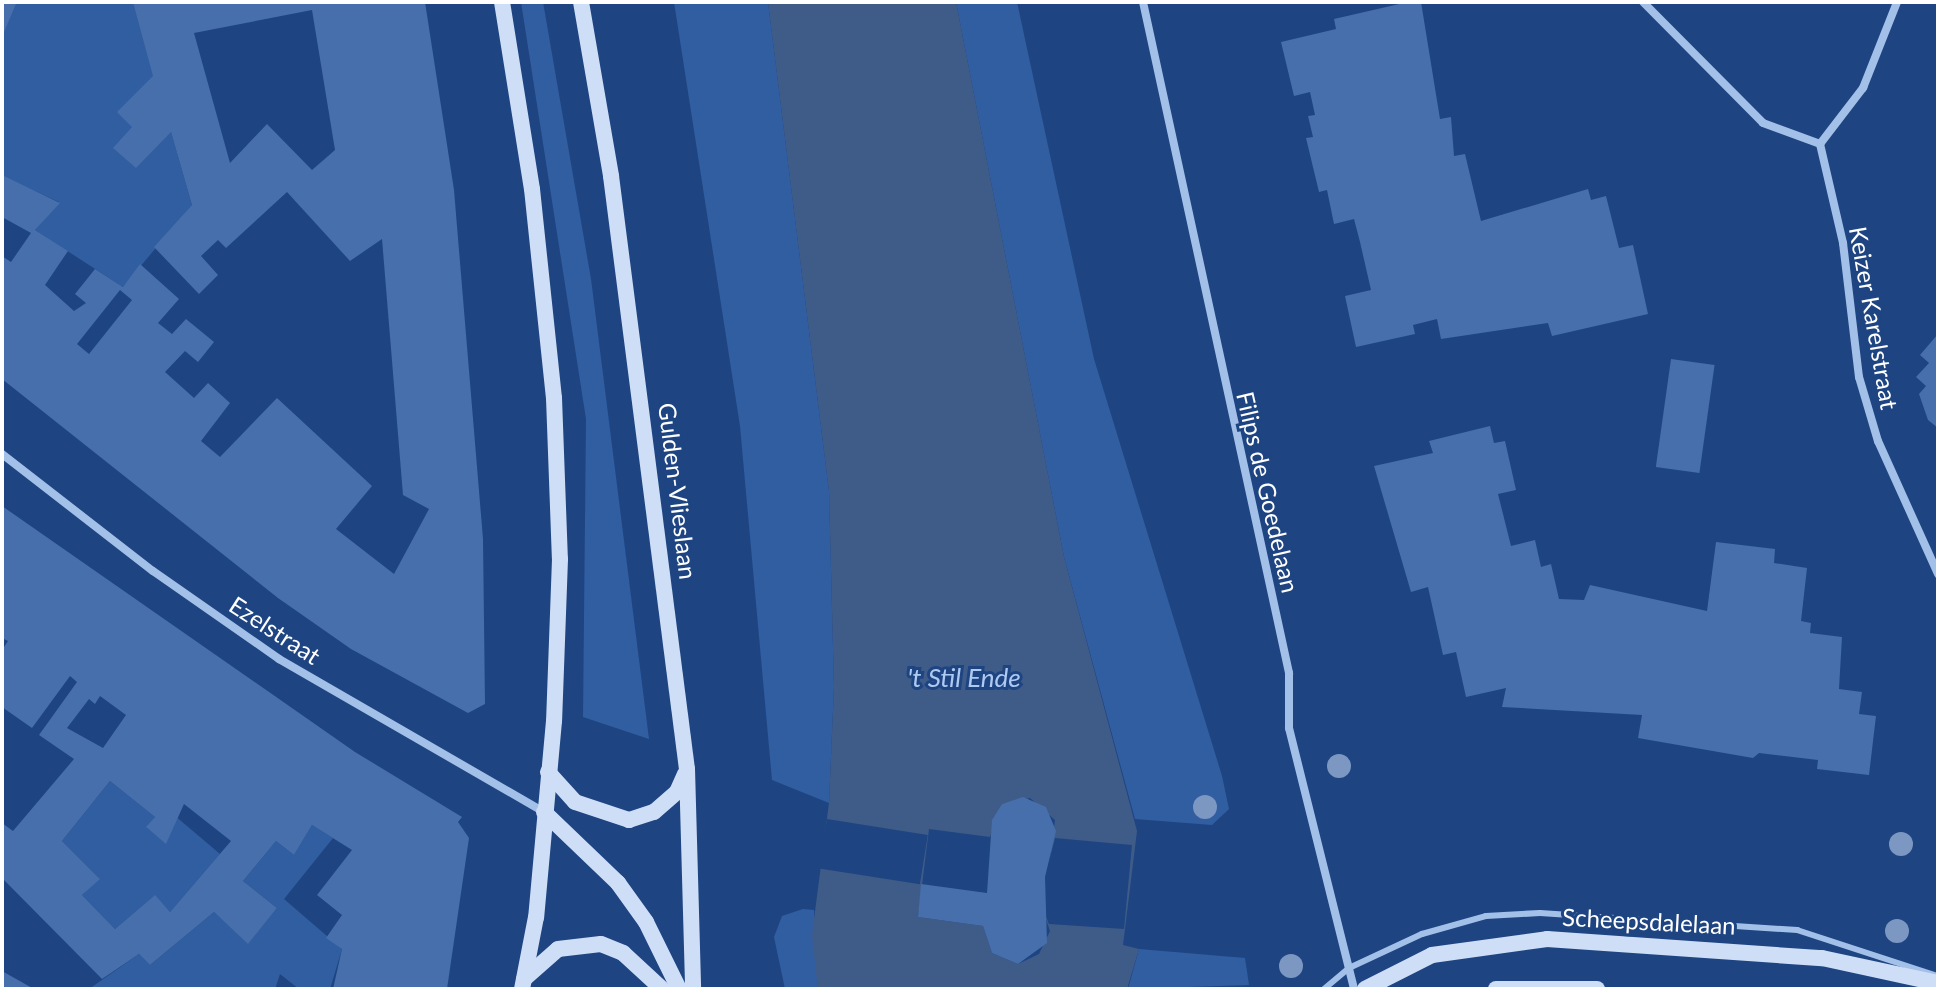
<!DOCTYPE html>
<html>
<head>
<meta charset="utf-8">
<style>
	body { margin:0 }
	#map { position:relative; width:1940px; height:991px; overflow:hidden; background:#1e4582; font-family:Lato,sans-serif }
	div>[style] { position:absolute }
	.green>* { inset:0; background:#315ea1 }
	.water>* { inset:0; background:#3f5c89 }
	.pier>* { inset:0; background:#1e4582; transform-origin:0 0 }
	.building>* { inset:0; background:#466fab; transform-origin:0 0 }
	.service>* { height:6px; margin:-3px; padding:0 3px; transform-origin:3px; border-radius:3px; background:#a3c0e9 }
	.minor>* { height:8px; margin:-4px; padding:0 4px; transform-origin:4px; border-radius:4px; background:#a3c0e9 }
	.secondary>* { height:16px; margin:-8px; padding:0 8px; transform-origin:8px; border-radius:8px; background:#cfdef7 }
	.trees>* { width:24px; height:24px; margin:-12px; border-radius:50%; background:#7c98c2 }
	span { translate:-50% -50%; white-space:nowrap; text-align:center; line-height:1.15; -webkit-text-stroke:6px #1e4582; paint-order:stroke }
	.street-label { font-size:24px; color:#fff }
	.water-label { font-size:26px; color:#afcaf1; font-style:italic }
	.frame { position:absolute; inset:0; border:4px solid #fff; pointer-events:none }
</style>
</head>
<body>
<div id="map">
	<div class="green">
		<div style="clip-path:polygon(17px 2px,134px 2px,192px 205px,123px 287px,35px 230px,59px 202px,2px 176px,2px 36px)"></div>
		<div style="clip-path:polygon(521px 2px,543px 2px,591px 279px,649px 739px,583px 717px,586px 419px)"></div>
		<div style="clip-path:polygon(674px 2px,768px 2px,829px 491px,834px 687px,829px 803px,772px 780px,740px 426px)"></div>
		<div style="clip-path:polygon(956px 2px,1017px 2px,1094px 359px,1222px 776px,1229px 809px,1212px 825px,1135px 819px,1064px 557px)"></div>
		<div style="clip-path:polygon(110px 781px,155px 817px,147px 828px,166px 843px,174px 815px,220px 854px,170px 912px,154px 896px,115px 929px,82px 895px,99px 878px,62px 841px)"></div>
		<div style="clip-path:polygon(312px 825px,333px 838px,284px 899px,342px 949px,330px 989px,299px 989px,280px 974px,275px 989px,89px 989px,139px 954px,150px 965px,214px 912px,248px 943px,277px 908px,243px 881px,276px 841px,294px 855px)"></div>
		<div style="clip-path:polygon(803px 909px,814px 910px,818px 989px,785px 989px,774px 937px,782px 916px)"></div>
		<div style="clip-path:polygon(1139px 949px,1245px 958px,1249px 985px,1128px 989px)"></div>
	</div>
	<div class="water">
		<div style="clip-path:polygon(evenodd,768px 2px,956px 2px,1064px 557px,1137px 831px,1123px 945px,1139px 949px,1127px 989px,818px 989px,812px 935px,829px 803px,834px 687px,829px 491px,768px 2px,1030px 798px,1055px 820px,1043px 910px,1050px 931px,1039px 954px,1018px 964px,992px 953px,983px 926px,918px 917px,929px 829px,990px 837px,1002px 804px,1030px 798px)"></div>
	</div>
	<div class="pier">
		<div style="left:827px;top:819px;width:102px;height:50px;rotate:9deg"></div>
		<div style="clip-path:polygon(1055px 838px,1132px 845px,1124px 929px,1049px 924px,1043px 910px,1045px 877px)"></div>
	</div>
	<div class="building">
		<div style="clip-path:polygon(2px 2px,17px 2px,2px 37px)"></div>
		<div style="clip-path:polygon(evenodd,133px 2px,425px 2px,454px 190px,483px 539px,485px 704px,468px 713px,351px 649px,278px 598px,2px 379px,2px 256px,11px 262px,31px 233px,2px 217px,2px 175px,60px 203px,35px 230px,68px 251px,45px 285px,74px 311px,86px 303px,75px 294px,95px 269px,123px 287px,140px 264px,179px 299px,158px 323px,172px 334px,186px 319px,214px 342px,198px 362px,185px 351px,165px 372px,194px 398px,208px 383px,230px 403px,201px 441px,220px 457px,277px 398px,372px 486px,336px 529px,394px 574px,429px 509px,403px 495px,382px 239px,350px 261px,287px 192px,226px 248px,218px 240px,201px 256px,218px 275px,199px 294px,154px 247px,192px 205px,171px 132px,136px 168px,113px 148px,132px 127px,117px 112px,153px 76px,133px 2px,312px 10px,335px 150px,312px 170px,267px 124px,230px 163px,194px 33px,312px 10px,133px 2px,120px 290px,132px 300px,89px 354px,77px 344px,120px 290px)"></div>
		<div style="clip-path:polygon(1408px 2px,1421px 2px,1440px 119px,1451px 117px,1454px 156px,1465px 154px,1481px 221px,1588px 189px,1591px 200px,1606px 196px,1619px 248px,1633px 245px,1648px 314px,1552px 336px,1548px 323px,1441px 339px,1437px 319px,1413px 325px,1415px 334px,1356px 347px,1345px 296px,1371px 290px,1360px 242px,1354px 219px,1334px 224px,1327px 190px,1319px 192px,1306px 138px,1313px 137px,1308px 116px,1315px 115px,1310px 92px,1294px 96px,1281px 42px,1336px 29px,1334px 19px)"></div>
		<div style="clip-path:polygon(1938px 334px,1938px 428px,1928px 420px,1919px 394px,1926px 386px,1916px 377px,1929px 363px,1920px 355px)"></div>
		<div style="left:1671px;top:359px;width:44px;height:109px;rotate:8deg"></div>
		<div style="clip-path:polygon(1490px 426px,1494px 443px,1505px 441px,1516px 490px,1498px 494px,1511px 546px,1535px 540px,1541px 567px,1551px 564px,1559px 599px,1584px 600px,1590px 585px,1707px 611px,1716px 542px,1775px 549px,1774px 563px,1807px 568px,1801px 621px,1811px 623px,1810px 633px,1842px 637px,1839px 689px,1862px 692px,1859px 714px,1876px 716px,1869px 775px,1817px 769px,1818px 760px,1759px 753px,1753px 758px,1638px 738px,1642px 715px,1502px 707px,1506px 688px,1466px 697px,1456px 652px,1443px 655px,1428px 587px,1411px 592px,1374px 466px,1433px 453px,1429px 441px)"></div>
		<div style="clip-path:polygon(evenodd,2px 506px,355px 752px,462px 817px,458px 822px,469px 838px,447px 989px,333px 989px,342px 949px,326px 938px,342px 915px,317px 895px,352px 850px,312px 825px,294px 855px,276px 841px,243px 881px,277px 908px,248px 944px,214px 912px,150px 965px,139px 954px,102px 979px,2px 878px,2px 823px,13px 831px,74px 759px,39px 735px,77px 682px,70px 676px,32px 728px,2px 707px,2px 650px,8px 641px,2px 638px,2px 506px,100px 696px,126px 715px,103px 748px,67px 728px,89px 699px,95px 704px,100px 696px,2px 506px,110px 781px,155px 817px,146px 827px,166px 844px,184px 804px,231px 841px,170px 912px,155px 895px,115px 929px,82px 895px,100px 879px,62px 841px,110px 781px)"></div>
		<div style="clip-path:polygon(1023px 797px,1046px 807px,1056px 831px,1045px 877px,1047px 943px,1018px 964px,992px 953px,983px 926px,918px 917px,921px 884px,987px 893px,992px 820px,1002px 804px)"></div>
		<div style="clip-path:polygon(2px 971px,34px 989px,2px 989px)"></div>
	</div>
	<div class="service">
		<div style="left:1324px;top:989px;width:33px;rotate:-40deg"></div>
		<div style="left:1349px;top:968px;width:81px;rotate:-25deg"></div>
		<div style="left:1422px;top:934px;width:66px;rotate:-15.7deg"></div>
		<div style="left:1486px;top:916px;width:54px;rotate:-3.2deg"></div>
		<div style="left:1540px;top:913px;width:258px;rotate:3.8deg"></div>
		<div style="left:1797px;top:930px;width:148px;rotate:18.1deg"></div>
	</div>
	<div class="minor">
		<div style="left:1143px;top:2px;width:687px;rotate:77.72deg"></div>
		<div style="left:1289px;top:673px;width:55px;rotate:90deg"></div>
		<div style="left:1289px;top:728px;width:269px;rotate:76deg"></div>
		<div style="left:1643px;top:2px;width:170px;rotate:45.2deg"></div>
		<div style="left:1763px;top:123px;width:61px;rotate:20.2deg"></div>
		<div style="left:1820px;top:144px;width:102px;rotate:76.9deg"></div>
		<div style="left:1843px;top:243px;width:135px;rotate:83.2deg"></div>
		<div style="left:1859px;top:377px;width:67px;rotate:73.5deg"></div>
		<div style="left:1878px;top:441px;width:146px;rotate:65.7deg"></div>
		<div style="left:1820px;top:144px;width:71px;rotate:-52.5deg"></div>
		<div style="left:1863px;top:88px;width:92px;rotate:-68.4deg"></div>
		<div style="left:2px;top:454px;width:191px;rotate:37.8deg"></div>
		<div style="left:153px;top:571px;width:154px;rotate:34.9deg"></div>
		<div style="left:279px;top:659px;width:306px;rotate:30deg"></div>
	</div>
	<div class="secondary">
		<div style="left:502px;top:2px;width:189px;rotate:80.9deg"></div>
		<div style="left:532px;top:189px;width:210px;rotate:84deg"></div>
		<div style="left:554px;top:398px;width:161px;rotate:87.9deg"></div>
		<div style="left:560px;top:559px;width:162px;rotate:92.1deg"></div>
		<div style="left:554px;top:721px;width:197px;rotate:95.2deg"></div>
		<div style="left:536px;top:917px;width:73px;rotate:101deg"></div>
		<div style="left:581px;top:2px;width:177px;rotate:80.2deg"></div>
		<div style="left:611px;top:176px;width:598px;rotate:82.7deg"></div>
		<div style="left:687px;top:769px;width:220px;rotate:88.4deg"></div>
		<div style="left:548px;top:772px;width:40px;rotate:48deg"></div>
		<div style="left:575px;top:802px;width:57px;rotate:18.4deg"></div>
		<div style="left:629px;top:820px;width:26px;rotate:-18deg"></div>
		<div style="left:654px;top:812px;width:30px;rotate:-41deg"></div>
		<div style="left:677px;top:792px;width:20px;rotate:-66deg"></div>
		<div style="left:544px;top:812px;width:103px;rotate:43.8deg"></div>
		<div style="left:618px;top:883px;width:48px;rotate:54.3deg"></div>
		<div style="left:646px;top:922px;width:75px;rotate:63.8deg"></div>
		<div style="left:524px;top:979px;width:45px;rotate:-41.4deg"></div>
		<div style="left:558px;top:949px;width:43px;rotate:-6.6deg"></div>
		<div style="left:601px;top:944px;width:24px;rotate:22deg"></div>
		<div style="left:623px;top:953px;width:53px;rotate:42.7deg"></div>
		<div style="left:1365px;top:989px;width:75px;rotate:-26.9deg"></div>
		<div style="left:1432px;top:955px;width:116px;rotate:-7.9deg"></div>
		<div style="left:1547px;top:939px;width:276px;rotate:4deg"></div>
		<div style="left:1822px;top:958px;width:119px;rotate:12.2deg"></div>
		<div style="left:1496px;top:989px;width:101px"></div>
	</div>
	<div class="trees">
		<div style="left:1339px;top:766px"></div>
		<div style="left:1205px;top:807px"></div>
		<div style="left:1901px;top:844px"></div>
		<div style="left:1897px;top:931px"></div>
		<div style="left:1291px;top:966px"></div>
	</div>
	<div class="street-label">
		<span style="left:1874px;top:318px;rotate:80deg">Keizer Karelstraat</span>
		<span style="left:678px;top:491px;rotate:83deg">Gulden-Vlieslaan</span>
		<span style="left:1268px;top:492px;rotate:77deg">Filips de Goedelaan</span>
		<span style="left:275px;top:630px;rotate:33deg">Ezelstraat</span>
		<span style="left:1649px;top:921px;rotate:3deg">Scheepsdalelaan</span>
	</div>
	<div class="water-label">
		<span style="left:964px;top:678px">'t Stil Ende</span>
	</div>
	<div class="frame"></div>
</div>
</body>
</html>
